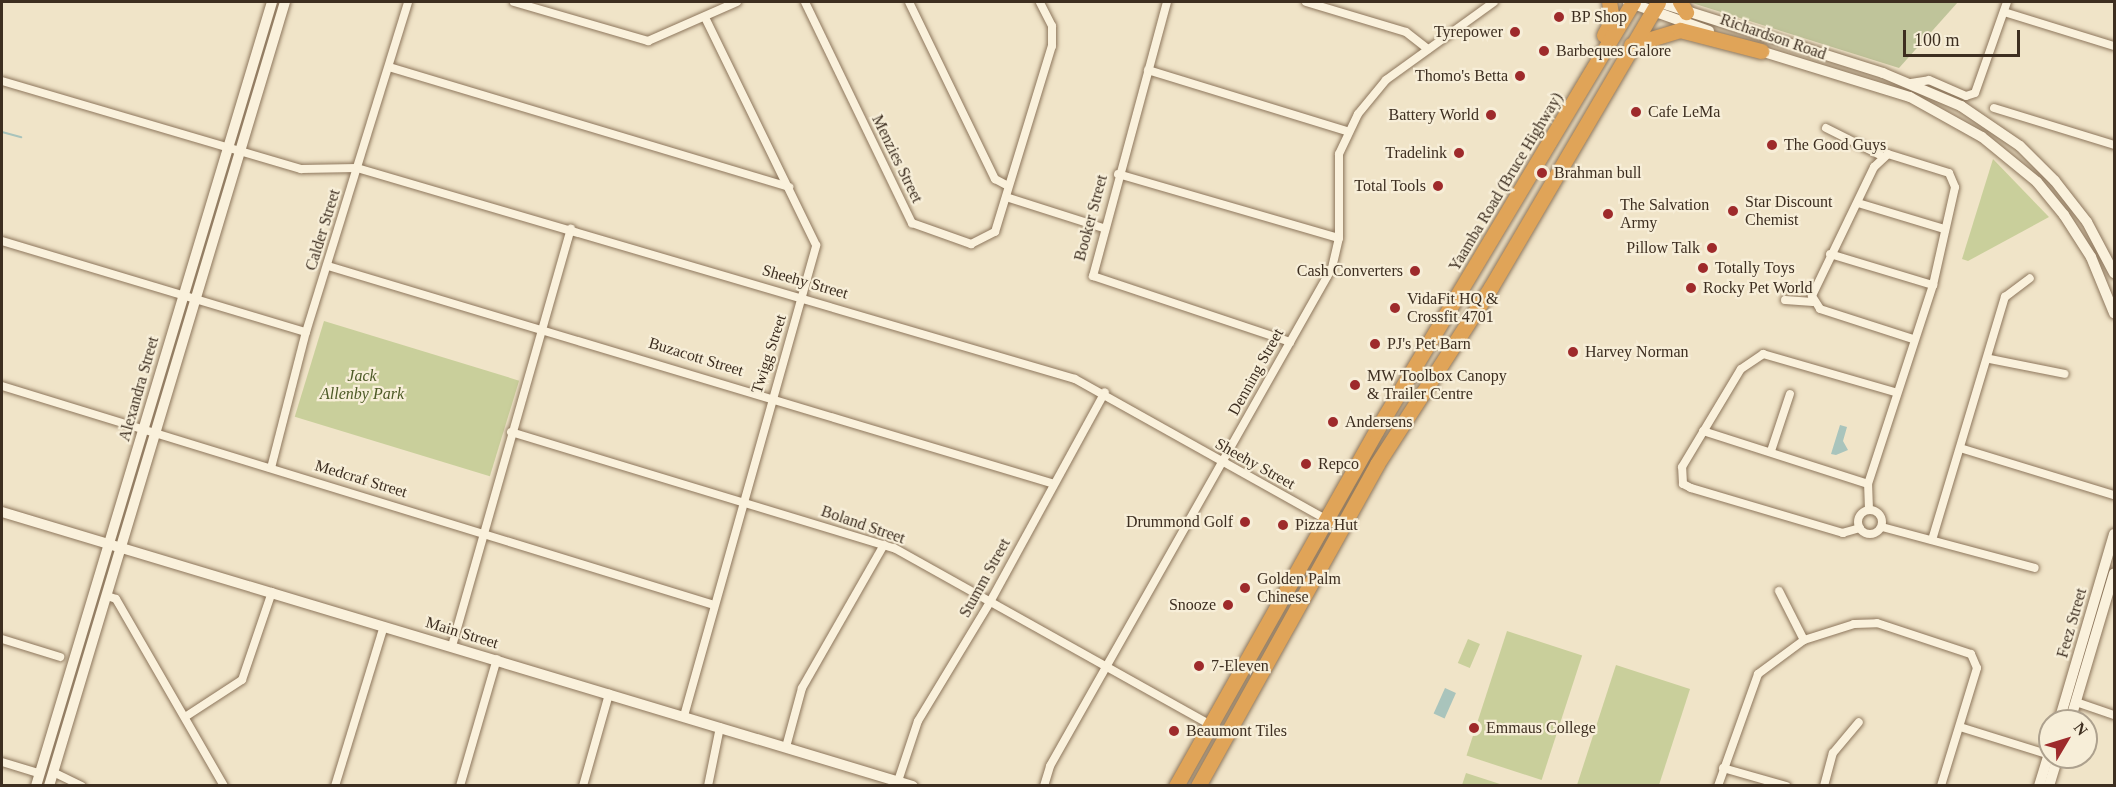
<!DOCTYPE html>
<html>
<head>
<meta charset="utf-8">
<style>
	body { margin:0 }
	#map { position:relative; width:2116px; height:787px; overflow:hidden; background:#f0e4c8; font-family:"Times New Roman",serif }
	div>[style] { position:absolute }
	.green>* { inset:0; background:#c9cf9b; transform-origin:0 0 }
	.cemetery>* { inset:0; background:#bfc49a }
	.water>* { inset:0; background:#a9c4bc; transform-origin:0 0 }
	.stream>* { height:2px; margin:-1px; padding:0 1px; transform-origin:1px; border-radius:1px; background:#a9c4bc }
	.roads { filter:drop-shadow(0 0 2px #8d765c) drop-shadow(0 0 2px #8d765c) }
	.street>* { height:8px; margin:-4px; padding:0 4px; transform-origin:4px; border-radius:4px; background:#faf1dc }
	.street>.ring { margin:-4px; padding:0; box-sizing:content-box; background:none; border:8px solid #faf1dc; border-radius:50% }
	.secondary>* { height:10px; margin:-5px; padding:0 5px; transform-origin:5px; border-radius:5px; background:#faf1dc }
	.highway>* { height:15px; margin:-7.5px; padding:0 7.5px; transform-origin:7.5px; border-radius:7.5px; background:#e0a458 }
	.dots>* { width:16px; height:16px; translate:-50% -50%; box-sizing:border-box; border:3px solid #f7eed8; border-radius:50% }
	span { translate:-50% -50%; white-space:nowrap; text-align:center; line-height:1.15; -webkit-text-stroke:4.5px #f7eed8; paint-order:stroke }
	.poi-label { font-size:16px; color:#3d2e20 }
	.left { translate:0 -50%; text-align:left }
	.right { translate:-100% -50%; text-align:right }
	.street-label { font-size:16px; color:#3d2e20 }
	.park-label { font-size:16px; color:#4d5a26; font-style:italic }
	.frame { position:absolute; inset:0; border:3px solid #3d2e20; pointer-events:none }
	.north { position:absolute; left:2038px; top:709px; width:60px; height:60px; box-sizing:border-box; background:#f7eed8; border:2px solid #ada18e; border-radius:50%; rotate:52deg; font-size:16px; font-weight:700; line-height:24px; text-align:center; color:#3d2e20 }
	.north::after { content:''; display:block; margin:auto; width:21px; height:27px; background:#9e2a2b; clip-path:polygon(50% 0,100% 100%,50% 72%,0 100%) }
	.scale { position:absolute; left:1903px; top:30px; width:117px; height:27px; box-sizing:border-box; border:3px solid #3d2e20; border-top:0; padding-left:8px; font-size:18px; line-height:21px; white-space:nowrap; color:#3d2e20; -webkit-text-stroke:4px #f7eed8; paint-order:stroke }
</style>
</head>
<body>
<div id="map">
	<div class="green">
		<div style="clip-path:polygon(1993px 159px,2049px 217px,1968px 261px,1962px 259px)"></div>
		<div style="left:324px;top:321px;width:204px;height:100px;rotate:17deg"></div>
		<div style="left:1507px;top:631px;width:79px;height:131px;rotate:18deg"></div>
		<div style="left:1468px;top:639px;width:13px;height:26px;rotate:23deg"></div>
		<div style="clip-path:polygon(1616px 665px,1690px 689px,1659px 785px,1577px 785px)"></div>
		<div style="clip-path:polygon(1466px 773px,1503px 785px,1462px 785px)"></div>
	</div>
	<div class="cemetery">
		<div style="clip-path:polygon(1689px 2px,1958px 2px,1899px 68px)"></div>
	</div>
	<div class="water">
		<div style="clip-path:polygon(1840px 425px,1847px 427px,1843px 441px,1848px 450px,1836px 455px,1831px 454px)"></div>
		<div style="left:1445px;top:688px;width:12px;height:28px;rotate:24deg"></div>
	</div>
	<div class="stream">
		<div style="left:2px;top:132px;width:20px;rotate:15deg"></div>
	</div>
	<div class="roads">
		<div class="street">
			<div style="left:514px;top:2px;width:140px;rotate:16.2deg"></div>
			<div style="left:648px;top:41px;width:97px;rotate:-23.7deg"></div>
			<div style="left:805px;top:2px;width:246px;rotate:64.2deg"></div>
			<div style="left:912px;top:223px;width:63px;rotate:19.6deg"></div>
			<div style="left:971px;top:244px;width:27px;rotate:-27deg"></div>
			<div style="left:995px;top:232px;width:195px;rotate:-73deg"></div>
			<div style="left:1052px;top:46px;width:20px;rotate:-90deg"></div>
			<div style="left:1052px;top:26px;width:27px;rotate:-117deg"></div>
			<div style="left:909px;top:2px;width:197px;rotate:64.1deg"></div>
			<div style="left:995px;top:179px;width:15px;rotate:28deg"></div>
			<div style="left:1167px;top:2px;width:284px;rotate:105.1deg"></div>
			<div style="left:1093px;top:276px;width:208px;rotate:18.5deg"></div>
			<div style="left:1306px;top:2px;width:104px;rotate:16.7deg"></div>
			<div style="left:1406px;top:32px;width:28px;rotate:38deg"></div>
			<div style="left:2004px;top:12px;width:115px;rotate:17.2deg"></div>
			<div style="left:389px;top:67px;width:418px;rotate:16.7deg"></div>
			<div style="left:1148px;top:70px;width:210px;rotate:17.1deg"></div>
			<div style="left:2px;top:81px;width:312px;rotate:16.4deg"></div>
			<div style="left:301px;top:169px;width:56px;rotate:-1deg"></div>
			<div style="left:357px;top:168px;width:748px;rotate:16.38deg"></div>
			<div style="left:1075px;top:379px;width:306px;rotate:29.2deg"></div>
			<div style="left:1911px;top:83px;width:18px;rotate:-9deg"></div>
			<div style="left:1929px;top:80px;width:40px;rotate:23.4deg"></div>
			<div style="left:1966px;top:96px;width:9px;rotate:-18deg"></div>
			<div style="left:1975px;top:93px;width:96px;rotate:-70.6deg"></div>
			<div style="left:1994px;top:108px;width:126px;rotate:17.1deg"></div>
			<div style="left:1826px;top:128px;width:63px;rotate:26.6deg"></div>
			<div style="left:1118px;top:174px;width:230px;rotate:16.2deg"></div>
			<div style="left:1006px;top:197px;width:102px;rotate:17.7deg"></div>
			<div style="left:1858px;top:203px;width:87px;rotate:16.8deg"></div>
			<div style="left:2px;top:241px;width:317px;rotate:16.7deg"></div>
			<div style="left:1830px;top:254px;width:108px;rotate:16.8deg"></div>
			<div style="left:328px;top:266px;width:758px;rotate:16.71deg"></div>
			<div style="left:1785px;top:300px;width:28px;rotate:4deg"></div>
			<div style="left:1990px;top:359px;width:76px;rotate:11.3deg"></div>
			<div style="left:2px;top:386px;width:742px;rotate:17.09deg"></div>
			<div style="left:1703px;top:431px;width:173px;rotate:17.8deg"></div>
			<div style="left:511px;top:432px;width:400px;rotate:16.9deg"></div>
			<div style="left:894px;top:548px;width:363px;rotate:29.2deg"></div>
			<div style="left:1960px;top:448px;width:161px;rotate:17deg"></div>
			<div style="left:1771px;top:451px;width:60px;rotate:-71.6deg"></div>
			<div style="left:271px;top:468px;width:140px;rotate:-75.6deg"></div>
			<div style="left:306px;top:332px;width:345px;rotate:-72.8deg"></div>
			<div class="ring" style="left:1858px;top:510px;width:16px;height:16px"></div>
			<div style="left:1869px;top:510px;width:26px;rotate:-92deg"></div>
			<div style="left:1868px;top:484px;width:209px;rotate:-71.9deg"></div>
			<div style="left:1933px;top:285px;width:100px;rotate:-77.3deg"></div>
			<div style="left:1955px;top:187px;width:15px;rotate:-113deg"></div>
			<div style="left:1949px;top:173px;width:64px;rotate:-162.7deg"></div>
			<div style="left:1888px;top:154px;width:19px;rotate:137deg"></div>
			<div style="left:1874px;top:167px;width:143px;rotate:115.7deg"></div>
			<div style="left:1812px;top:296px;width:15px;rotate:58deg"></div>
			<div style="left:1820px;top:309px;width:98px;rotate:17.9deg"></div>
			<div style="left:1882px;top:527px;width:158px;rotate:15deg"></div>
			<div style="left:1860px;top:528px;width:18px;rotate:164deg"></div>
			<div style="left:1843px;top:533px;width:159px;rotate:-163.5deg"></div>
			<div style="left:1691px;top:488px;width:9px;rotate:-153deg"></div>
			<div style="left:1683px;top:484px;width:17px;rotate:-93deg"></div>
			<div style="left:1682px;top:467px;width:114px;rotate:-59deg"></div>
			<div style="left:1741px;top:369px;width:27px;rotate:-34deg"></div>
			<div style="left:1763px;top:354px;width:137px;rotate:16.1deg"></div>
			<div style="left:1932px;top:540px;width:254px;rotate:-73.3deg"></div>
			<div style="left:2005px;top:297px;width:31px;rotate:-37deg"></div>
			<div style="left:1779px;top:591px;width:55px;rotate:63deg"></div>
			<div style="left:107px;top:596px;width:9px;rotate:18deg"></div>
			<div style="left:116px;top:599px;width:216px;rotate:60deg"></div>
			<div style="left:2px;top:639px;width:61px;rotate:17.2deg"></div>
			<div style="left:452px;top:646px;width:434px;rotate:-74.1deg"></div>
			<div style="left:2076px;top:702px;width:40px;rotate:18.9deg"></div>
			<div style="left:684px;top:716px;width:489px;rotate:-74.3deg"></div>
			<div style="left:816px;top:245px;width:254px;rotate:-116deg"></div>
			<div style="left:185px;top:717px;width:68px;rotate:-33deg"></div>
			<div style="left:242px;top:680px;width:93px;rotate:-71.2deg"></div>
			<div style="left:1960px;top:727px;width:94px;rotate:17.3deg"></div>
			<div style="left:786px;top:747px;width:61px;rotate:-74.8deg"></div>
			<div style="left:802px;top:688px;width:165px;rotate:-60.2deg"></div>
			<div style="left:2px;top:762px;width:39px;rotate:17deg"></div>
			<div style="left:1723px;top:768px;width:66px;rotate:15.9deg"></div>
			<div style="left:53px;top:772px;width:32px;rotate:26deg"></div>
			<div style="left:898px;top:781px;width:63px;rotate:-71.6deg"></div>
			<div style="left:918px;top:721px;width:139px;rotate:-58.8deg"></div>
			<div style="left:990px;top:602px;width:239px;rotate:-61.3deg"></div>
			<div style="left:335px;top:786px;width:167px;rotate:-73deg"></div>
			<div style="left:460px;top:786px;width:132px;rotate:-73.8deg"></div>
			<div style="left:583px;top:786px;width:96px;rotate:-74.2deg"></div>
			<div style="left:708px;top:786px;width:60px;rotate:-78.5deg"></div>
			<div style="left:1044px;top:786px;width:21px;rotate:-73deg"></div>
			<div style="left:1050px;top:766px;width:572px;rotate:-60.48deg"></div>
			<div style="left:1332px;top:268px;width:31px;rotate:-77deg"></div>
			<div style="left:1339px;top:238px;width:84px;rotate:-90deg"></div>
			<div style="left:1339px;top:154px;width:44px;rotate:-64.6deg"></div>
			<div style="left:1358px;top:114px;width:44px;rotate:-50.5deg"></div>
			<div style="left:1386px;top:80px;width:133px;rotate:-35.8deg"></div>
			<div style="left:1718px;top:786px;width:119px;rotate:-70.3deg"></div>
			<div style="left:1758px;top:674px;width:57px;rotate:-36.5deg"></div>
			<div style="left:1804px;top:640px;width:52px;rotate:-17.7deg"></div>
			<div style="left:1854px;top:624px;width:23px;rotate:-2deg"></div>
			<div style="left:1877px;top:623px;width:99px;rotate:18.3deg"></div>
			<div style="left:1971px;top:654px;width:15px;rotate:67deg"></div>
			<div style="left:1977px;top:668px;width:123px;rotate:107deg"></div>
			<div style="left:1824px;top:786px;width:34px;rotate:-75deg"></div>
			<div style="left:1833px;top:753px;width:40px;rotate:-50deg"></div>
		</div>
		<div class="secondary">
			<div style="left:1628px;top:2px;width:86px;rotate:19.7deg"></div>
			<div style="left:1658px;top:2px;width:236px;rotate:17.5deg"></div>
			<div style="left:1883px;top:73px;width:85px;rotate:22.9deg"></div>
			<div style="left:1961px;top:106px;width:71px;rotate:34.1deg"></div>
			<div style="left:2020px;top:146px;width:49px;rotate:45deg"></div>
			<div style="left:2055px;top:181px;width:52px;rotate:52deg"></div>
			<div style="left:2087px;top:222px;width:58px;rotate:62.1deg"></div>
			<div style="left:1754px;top:49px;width:163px;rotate:17.1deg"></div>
			<div style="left:1910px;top:97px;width:82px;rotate:29.1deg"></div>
			<div style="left:1982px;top:137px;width:71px;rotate:39.3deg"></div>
			<div style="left:2037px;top:182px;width:43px;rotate:50.7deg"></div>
			<div style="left:2064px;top:215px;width:50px;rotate:57.3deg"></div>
			<div style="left:2091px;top:257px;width:61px;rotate:67.7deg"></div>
			<div style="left:2px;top:512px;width:951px;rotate:16.74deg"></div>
			<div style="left:2059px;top:721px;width:195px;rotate:-73.6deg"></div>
			<div style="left:2070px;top:721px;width:154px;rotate:-73.4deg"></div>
			<div style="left:36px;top:786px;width:819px;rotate:-73.25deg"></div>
			<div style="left:49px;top:786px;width:819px;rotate:-73.25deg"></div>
			<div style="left:2039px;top:786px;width:38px;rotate:-73deg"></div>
			<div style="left:2049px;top:786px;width:30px;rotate:-73deg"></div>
		</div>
		<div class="highway">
			<div style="left:1680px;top:2px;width:12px;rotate:59deg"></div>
			<div style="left:1604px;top:35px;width:17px;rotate:-62deg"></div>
			<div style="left:1612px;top:20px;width:18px;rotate:-99deg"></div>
			<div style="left:1631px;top:45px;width:51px;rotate:-17deg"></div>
			<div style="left:1680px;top:30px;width:84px;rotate:14.5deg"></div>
			<div style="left:1176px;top:786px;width:407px;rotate:-60.6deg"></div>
			<div style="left:1376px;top:431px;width:500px;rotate:-59.08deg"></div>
			<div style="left:1198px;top:786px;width:368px;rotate:-60.9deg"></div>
			<div style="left:1377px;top:464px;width:211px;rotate:-57.2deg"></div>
			<div style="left:1491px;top:287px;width:330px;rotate:-59.6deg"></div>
		</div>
	</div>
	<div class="dots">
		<div style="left:1559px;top:17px;background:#9e2a2b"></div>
		<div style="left:1515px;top:32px;background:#9e2a2b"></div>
		<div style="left:1544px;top:51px;background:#9e2a2b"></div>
		<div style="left:1520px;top:76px;background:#9e2a2b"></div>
		<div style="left:1636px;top:112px;background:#9e2a2b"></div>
		<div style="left:1491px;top:115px;background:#9e2a2b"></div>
		<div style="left:1772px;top:145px;background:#9e2a2b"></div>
		<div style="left:1459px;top:153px;background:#9e2a2b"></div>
		<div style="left:1542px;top:173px;background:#9e2a2b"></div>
		<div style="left:1438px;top:186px;background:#9e2a2b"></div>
		<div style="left:1733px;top:211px;background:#9e2a2b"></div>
		<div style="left:1608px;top:214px;background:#9e2a2b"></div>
		<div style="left:1712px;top:248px;background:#9e2a2b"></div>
		<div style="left:1703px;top:268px;background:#9e2a2b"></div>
		<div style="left:1415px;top:271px;background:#9e2a2b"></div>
		<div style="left:1691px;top:288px;background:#9e2a2b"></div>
		<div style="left:1395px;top:308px;background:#9e2a2b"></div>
		<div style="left:1375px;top:344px;background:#9e2a2b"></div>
		<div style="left:1573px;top:352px;background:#9e2a2b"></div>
		<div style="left:1355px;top:385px;background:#9e2a2b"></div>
		<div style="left:1333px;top:422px;background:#9e2a2b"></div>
		<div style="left:1306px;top:464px;background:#9e2a2b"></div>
		<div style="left:1245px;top:522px;background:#9e2a2b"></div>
		<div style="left:1283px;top:525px;background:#9e2a2b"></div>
		<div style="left:1245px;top:588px;background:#9e2a2b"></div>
		<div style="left:1228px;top:605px;background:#9e2a2b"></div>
		<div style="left:1199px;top:666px;background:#9e2a2b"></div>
		<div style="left:1474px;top:728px;background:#9e2a2b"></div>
		<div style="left:1174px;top:731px;background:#9e2a2b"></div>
	</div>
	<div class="poi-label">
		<span class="left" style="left:1571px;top:17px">BP Shop</span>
		<span class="right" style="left:1503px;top:32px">Tyrepower</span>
		<span class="left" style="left:1556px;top:51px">Barbeques Galore</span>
		<span class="right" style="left:1508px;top:76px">Thomo's Betta</span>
		<span class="left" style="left:1648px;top:112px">Cafe LeMa</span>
		<span class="right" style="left:1479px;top:115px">Battery World</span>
		<span class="left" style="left:1784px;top:145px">The Good Guys</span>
		<span class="right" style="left:1447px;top:153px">Tradelink</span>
		<span class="left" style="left:1554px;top:173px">Brahman bull</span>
		<span class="right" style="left:1426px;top:186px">Total Tools</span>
		<span class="left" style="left:1745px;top:211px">Star Discount<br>Chemist</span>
		<span class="left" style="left:1620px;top:214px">The Salvation<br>Army</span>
		<span class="right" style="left:1700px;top:248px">Pillow Talk</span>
		<span class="left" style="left:1715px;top:268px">Totally Toys</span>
		<span class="right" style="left:1403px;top:271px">Cash Converters</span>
		<span class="left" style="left:1703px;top:288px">Rocky Pet World</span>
		<span class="left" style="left:1407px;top:308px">VidaFit HQ &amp;<br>Crossfit 4701</span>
		<span class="left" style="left:1387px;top:344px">PJ's Pet Barn</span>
		<span class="left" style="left:1585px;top:352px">Harvey Norman</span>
		<span class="left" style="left:1367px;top:385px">MW Toolbox Canopy<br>&amp; Trailer Centre</span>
		<span class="left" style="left:1345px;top:422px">Andersens</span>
		<span class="left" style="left:1318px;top:464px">Repco</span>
		<span class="right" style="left:1233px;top:522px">Drummond Golf</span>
		<span class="left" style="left:1295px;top:525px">Pizza Hut</span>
		<span class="left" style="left:1257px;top:588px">Golden Palm<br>Chinese</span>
		<span class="right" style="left:1216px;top:605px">Snooze</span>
		<span class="left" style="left:1211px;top:666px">7-Eleven</span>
		<span class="left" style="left:1486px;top:728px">Emmaus College</span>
		<span class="left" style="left:1186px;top:731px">Beaumont Tiles</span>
	</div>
	<div class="street-label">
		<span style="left:1773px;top:37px;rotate:19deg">Richardson Road</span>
		<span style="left:897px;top:159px;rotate:64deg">Menzies Street</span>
		<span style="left:1506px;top:182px;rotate:-59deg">Yaamba Road (Bruce Highway)</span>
		<span style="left:1091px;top:218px;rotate:-75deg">Booker Street</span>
		<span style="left:323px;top:230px;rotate:-73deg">Calder Street</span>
		<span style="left:805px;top:282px;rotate:16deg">Sheehy Street</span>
		<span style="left:769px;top:354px;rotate:-72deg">Twigg Street</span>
		<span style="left:696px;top:357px;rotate:17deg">Buzacott Street</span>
		<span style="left:1256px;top:372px;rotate:-61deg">Denning Street</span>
		<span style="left:139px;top:389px;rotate:-74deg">Alexandra Street</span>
		<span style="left:1255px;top:464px;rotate:29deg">Sheehy Street</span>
		<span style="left:361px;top:479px;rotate:17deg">Medcraf Street</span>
		<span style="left:863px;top:525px;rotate:19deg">Boland Street</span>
		<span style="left:985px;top:578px;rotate:-61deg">Stumm Street</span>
		<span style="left:2072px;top:623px;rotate:-74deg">Feez Street</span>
		<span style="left:462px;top:633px;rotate:17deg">Main Street</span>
	</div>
	<div class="park-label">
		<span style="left:362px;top:385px">Jack<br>Allenby Park</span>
	</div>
	<div class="frame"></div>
	<div class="north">N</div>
	<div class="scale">100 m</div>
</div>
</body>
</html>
